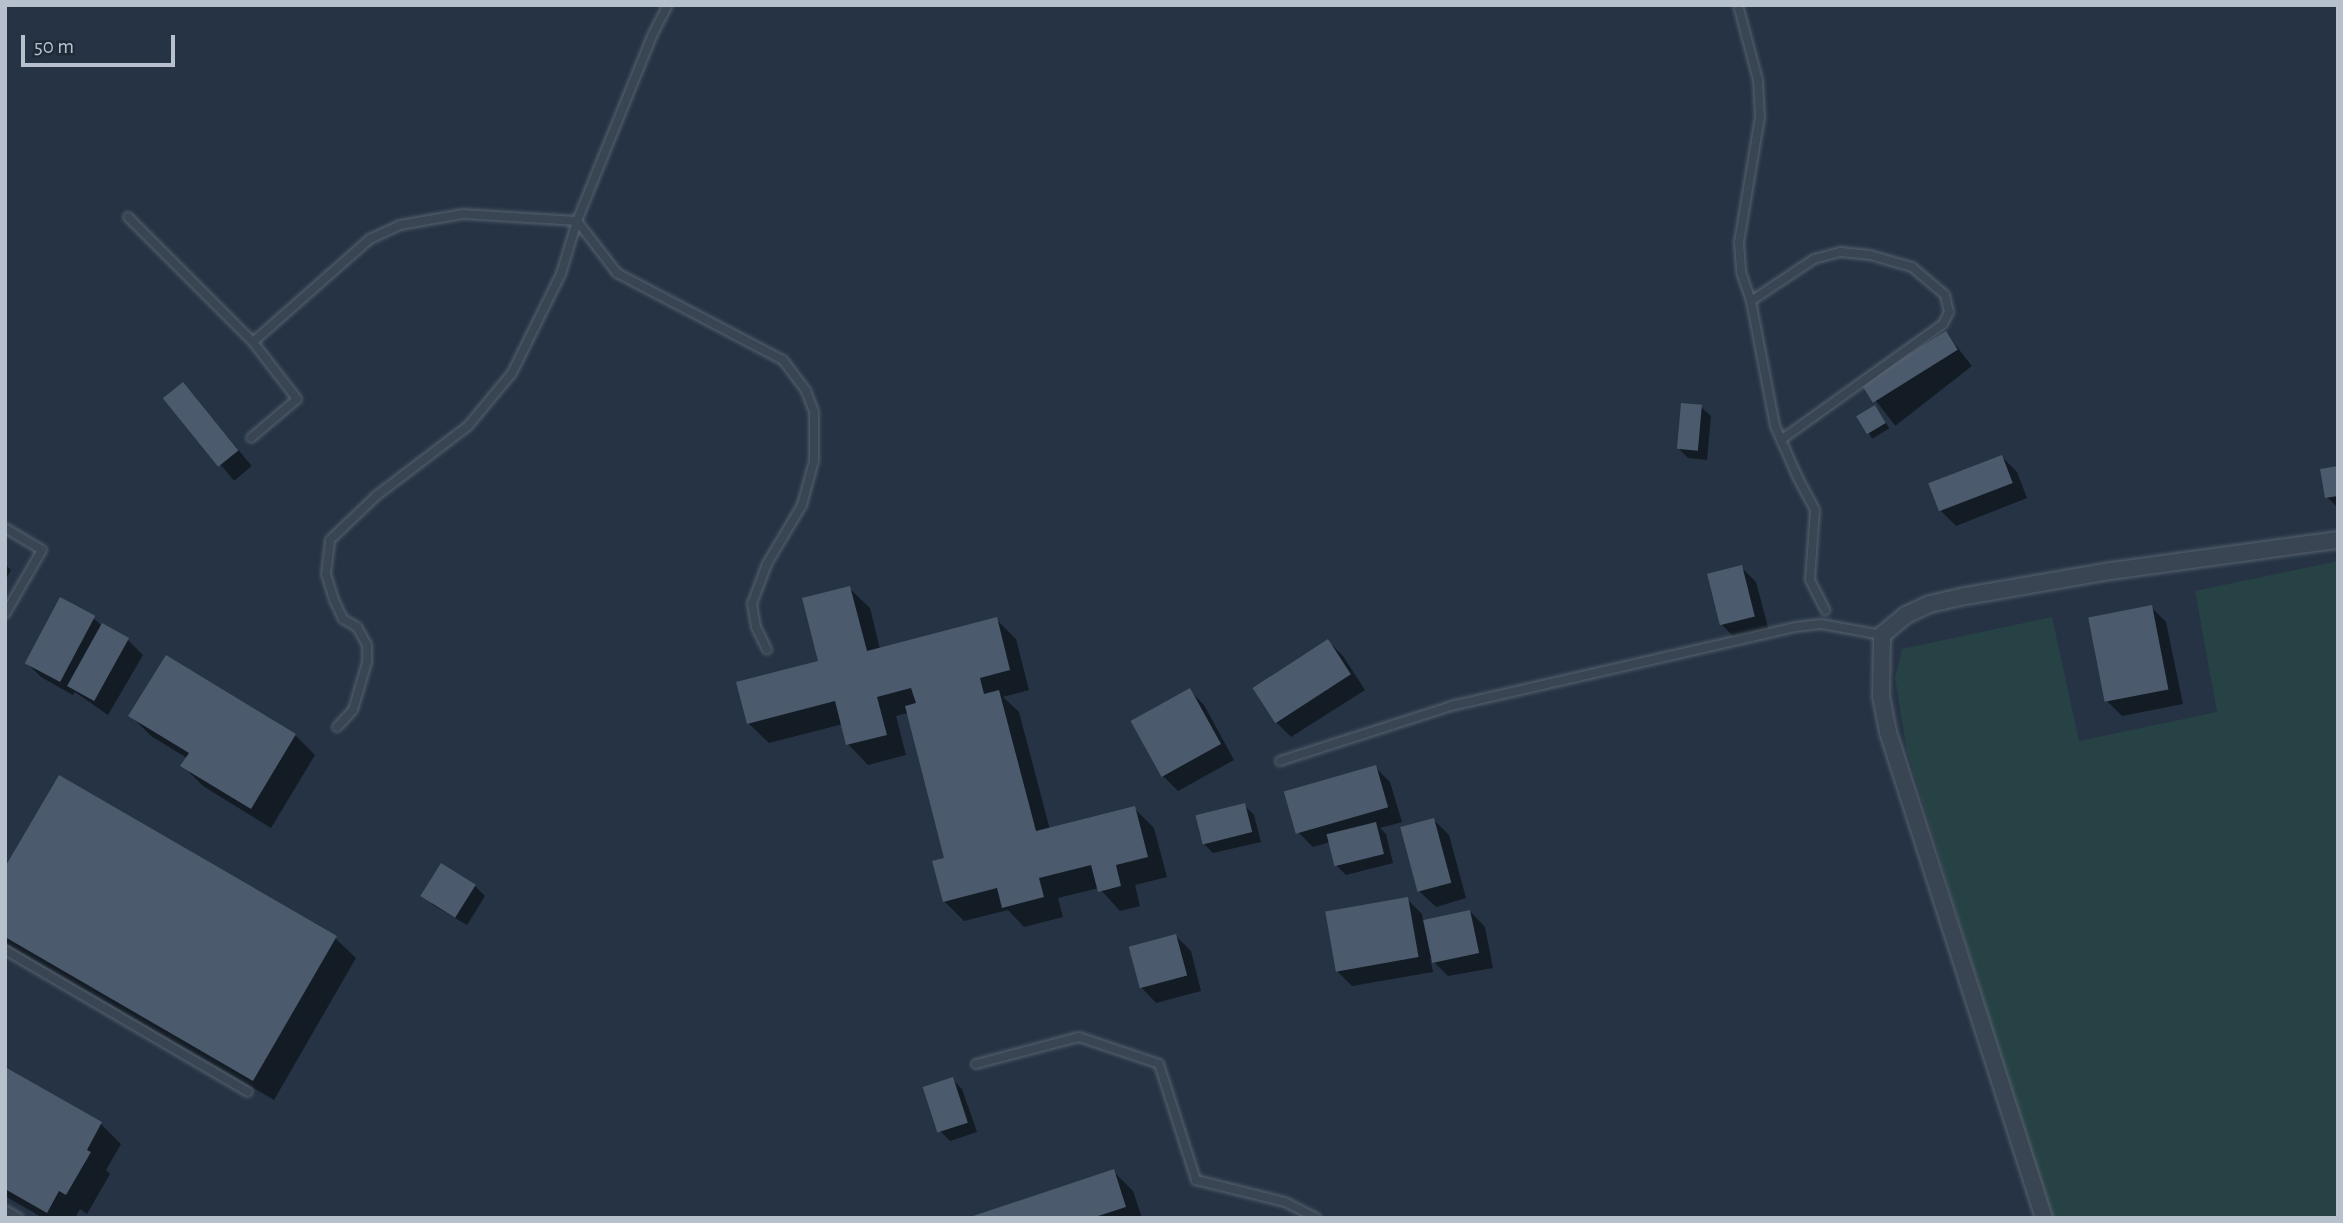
<!DOCTYPE html>
<html>
<head>
<meta charset="utf-8">
<style>
	body { margin:0 }
	#map { position:relative; width:2343px; height:1223px; overflow:hidden; background:#253344; font-family:"Alegreya Sans",sans-serif }
	div>[style] { position:absolute }
	.green>* { inset:0; background:#274244 }
	.shadow>* { inset:0; background:#0007; transform-origin:0 0 }
	.building>* { inset:0; background:#4c5a6d; transform-origin:0 0 }
	.roads { filter:drop-shadow(0 0 2px #586370) drop-shadow(0 0 2px #586370) }
	.service>* { height:8px; margin:-4px; padding:0 4px; transform-origin:4px; border-radius:4px; background:#3a4553 }
	.minor>* { height:16px; margin:-8px; padding:0 8px; transform-origin:8px; border-radius:8px; background:#3a4553 }
	span { translate:-50% -50%; white-space:nowrap; text-align:center; line-height:1.15; -webkit-text-stroke:7px #1e2a38; paint-order:stroke }
	.frame { position:absolute; inset:0; border:7px solid #b7c0cd; pointer-events:none }
	.scale { position:absolute; left:21px; top:35px; width:154px; height:32px; box-sizing:border-box; border:4px solid #b7c0cd; border-top:0; padding-left:9px; font-size:21px; line-height:24px; white-space:nowrap; color:#b7c0cd; -webkit-text-stroke:5px #1e2a38; paint-order:stroke }
</style>
</head>
<body>
<div id="map">
	<div class="green">
		<div style="clip-path:polygon(2338px 561px,2338px 1218px,2050px 1218px,1907px 751px,1895px 678px,1902px 649px,2052px 617px,2079px 741px,2217px 712px,2195px 591px)"></div>
	</div>
	<div class="shadow">
		<div style="left:1946px;top:333px;width:42px;height:97px;rotate:52deg"></div>
		<div style="left:183px;top:384px;width:107px;height:23px;rotate:50deg"></div>
		<div style="clip-path:polygon(1701px 407px,1711px 416px,1707px 460px,1688px 458px,1678px 448px)"></div>
		<div style="left:1876px;top:407px;width:25px;height:20px;rotate:58deg"></div>
		<div style="clip-path:polygon(2002px 457px,2017px 472px,2027px 498px,1956px 526px,1941px 511px)"></div>
		<div style="clip-path:polygon(2338px 467px,2338px 508px,2327px 497px)"></div>
		<div style="clip-path:polygon(5px 564px,11px 570px,5px 581px)"></div>
		<div style="clip-path:polygon(1741px 567px,1756px 582px,1769px 631px,1737px 640px,1722px 625px)"></div>
		<div style="clip-path:polygon(849px 588px,870px 608px,880px 649px,996px 619px,1016px 639px,1029px 690px,1003px 697px,1019px 712px,1050px 830px,1134px 808px,1154px 828px,1167px 877px,1135px 885px,1140px 906px,1120px 911px,1099px 888px,1058px 898px,1063px 917px,1024px 927px,1008px 910px,964px 921px,944px 901px,946px 859px,908px 713px,896px 716px,906px 755px,868px 765px,848px 744px,843px 724px,769px 743px,748px 723px,820px 662px)"></div>
		<div style="clip-path:polygon(2151px 607px,2166px 622px,2183px 704px,2122px 716px,2107px 701px)"></div>
		<div style="clip-path:polygon(93px 618px,102px 626px,128px 640px,143px 655px,108px 715px,75px 692px,73px 695px,41px 677px,26px 662px)"></div>
		<div style="clip-path:polygon(1328px 641px,1343px 656px,1365px 690px,1291px 737px,1276px 722px)"></div>
		<div style="clip-path:polygon(1189px 690px,1204px 705px,1234px 760px,1178px 791px,1163px 776px)"></div>
		<div style="clip-path:polygon(131px 716px,295px 735px,315px 755px,271px 828px,203px 786px,183px 766px,187px 758px,151px 736px)"></div>
		<div style="clip-path:polygon(1375px 767px,1390px 782px,1402px 822px,1380px 828px,1386px 834px,1393px 863px,1346px 875px,1336px 865px,1330px 842px,1313px 847px,1298px 832px)"></div>
		<div style="clip-path:polygon(1244px 805px,1254px 815px,1261px 842px,1213px 853px,1204px 844px)"></div>
		<div style="clip-path:polygon(1434px 820px,1449px 835px,1466px 898px,1436px 907px,1420px 892px)"></div>
		<div style="clip-path:polygon(5px 871px,335px 938px,356px 958px,274px 1100px,5px 943px)"></div>
		<div style="clip-path:polygon(475px 886px,485px 896px,467px 925px,433px 905px,424px 895px)"></div>
		<div style="clip-path:polygon(1407px 899px,1422px 914px,1423px 920px,1470px 911px,1485px 927px,1493px 968px,1448px 976px,1430px 958px,1433px 972px,1352px 986px,1337px 971px)"></div>
		<div style="clip-path:polygon(1176px 936px,1191px 951px,1201px 991px,1156px 1003px,1141px 987px)"></div>
		<div style="clip-path:polygon(5px 1069px,101px 1124px,121px 1144px,106px 1170px,110px 1174px,87px 1214px,80px 1209px,75px 1218px,43px 1218px,5px 1196px)"></div>
		<div style="clip-path:polygon(952px 1079px,962px 1089px,977px 1132px,950px 1141px,941px 1132px)"></div>
		<div style="clip-path:polygon(1113px 1171px,1133px 1191px,1142px 1218px,971px 1218px)"></div>
	</div>
	<div class="building">
		<div style="left:1946px;top:331px;width:22px;height:100px;rotate:58deg"></div>
		<div style="left:183px;top:382px;width:88px;height:26px;rotate:51deg"></div>
		<div style="left:1681px;top:403px;width:21px;height:46px;rotate:5deg"></div>
		<div style="left:1875px;top:405px;width:21px;height:22px;rotate:59deg"></div>
		<div style="left:2002px;top:455px;width:30px;height:79px;rotate:69deg"></div>
		<div style="clip-path:polygon(2338px 466px,2338px 496px,2325px 498px,2320px 469px)"></div>
		<div style="left:1742px;top:565px;width:53px;height:36px;rotate:76deg"></div>
		<div style="clip-path:polygon(850px 586px,867px 651px,997px 617px,1010px 670px,980px 678px,984px 694px,999px 690px,1036px 831px,1135px 806px,1148px 857px,1116px 865px,1121px 886px,1098px 892px,1091px 865px,1039px 878px,1044px 897px,1002px 908px,997px 888px,943px 902px,932px 861px,944px 858px,905px 706px,916px 703px,911px 688px,877px 697px,887px 735px,846px 745px,835px 701px,747px 724px,736px 682px,818px 661px,802px 598px)"></div>
		<div style="left:60px;top:597px;width:40px;height:75px;rotate:28deg"></div>
		<div style="left:2152px;top:605px;width:86px;height:65px;rotate:79deg"></div>
		<div style="left:102px;top:623px;width:31px;height:72px;rotate:29deg"></div>
		<div style="left:1328px;top:639px;width:42px;height:90px;rotate:57deg"></div>
		<div style="clip-path:polygon(166px 655px,296px 734px,251px 809px,180px 766px,189px 753px,128px 716px)"></div>
		<div style="left:1190px;top:688px;width:64px;height:68px;rotate:61deg"></div>
		<div style="left:1376px;top:765px;width:44px;height:96px;rotate:74deg"></div>
		<div style="clip-path:polygon(59px 775px,337px 936px,253px 1081px,5px 937px,5px 867px)"></div>
		<div style="left:1245px;top:803px;width:30px;height:51px;rotate:76deg"></div>
		<div style="left:1434px;top:818px;width:67px;height:35px;rotate:75deg"></div>
		<div style="left:1376px;top:822px;width:33px;height:51px;rotate:76deg"></div>
		<div style="left:441px;top:863px;width:41px;height:39px;rotate:32deg"></div>
		<div style="left:1408px;top:897px;width:61px;height:84px;rotate:80deg"></div>
		<div style="left:1470px;top:910px;width:44px;height:48px;rotate:78deg"></div>
		<div style="left:1176px;top:934px;width:43px;height:49px;rotate:75deg"></div>
		<div style="clip-path:polygon(5px 1067px,102px 1122px,87px 1150px,91px 1152px,66px 1195px,59px 1191px,47px 1213px,5px 1189px)"></div>
		<div style="left:953px;top:1077px;width:48px;height:32px;rotate:72deg"></div>
		<div style="clip-path:polygon(1114px 1169px,1126px 1207px,1092px 1218px,967px 1218px)"></div>
	</div>
	<div class="roads">
		<div class="service">
			<div style="left:1738px;top:5px;width:78px;rotate:75.1deg"></div>
			<div style="left:1758px;top:80px;width:37px;rotate:87deg"></div>
			<div style="left:1760px;top:117px;width:127px;rotate:99.5deg"></div>
			<div style="left:1739px;top:242px;width:30px;rotate:86deg"></div>
			<div style="left:1741px;top:272px;width:31px;rotate:71deg"></div>
			<div style="left:1751px;top:301px;width:127px;rotate:79.1deg"></div>
			<div style="left:1775px;top:426px;width:57px;rotate:66.1deg"></div>
			<div style="left:1798px;top:478px;width:36px;rotate:62deg"></div>
			<div style="left:1815px;top:510px;width:70px;rotate:94.1deg"></div>
			<div style="left:1810px;top:580px;width:34px;rotate:63deg"></div>
			<div style="left:128px;top:217px;width:177px;rotate:45deg"></div>
			<div style="left:253px;top:342px;width:72px;rotate:52.3deg"></div>
			<div style="left:297px;top:399px;width:60px;rotate:139.7deg"></div>
			<div style="left:577px;top:221px;width:66px;rotate:52.4deg"></div>
			<div style="left:617px;top:273px;width:187px;rotate:27.7deg"></div>
			<div style="left:783px;top:360px;width:39px;rotate:53deg"></div>
			<div style="left:806px;top:391px;width:22px;rotate:69deg"></div>
			<div style="left:814px;top:412px;width:49px;rotate:90deg"></div>
			<div style="left:814px;top:461px;width:46px;rotate:105.3deg"></div>
			<div style="left:802px;top:505px;width:69px;rotate:120.7deg"></div>
			<div style="left:767px;top:564px;width:43px;rotate:110.6deg"></div>
			<div style="left:752px;top:604px;width:23px;rotate:80deg"></div>
			<div style="left:756px;top:627px;width:25px;rotate:64deg"></div>
			<div style="left:1751px;top:301px;width:76px;rotate:-33.7deg"></div>
			<div style="left:1814px;top:259px;width:28px;rotate:-15deg"></div>
			<div style="left:1841px;top:252px;width:29px;rotate:6deg"></div>
			<div style="left:1870px;top:255px;width:44px;rotate:15.9deg"></div>
			<div style="left:1912px;top:267px;width:43px;rotate:40.3deg"></div>
			<div style="left:1945px;top:295px;width:17px;rotate:77deg"></div>
			<div style="left:1949px;top:312px;width:13px;rotate:117deg"></div>
			<div style="left:1943px;top:324px;width:199px;rotate:144.4deg"></div>
			<div style="left:253px;top:342px;width:156px;rotate:-41.4deg"></div>
			<div style="left:370px;top:239px;width:33px;rotate:-25deg"></div>
			<div style="left:400px;top:225px;width:64px;rotate:-9.9deg"></div>
			<div style="left:463px;top:214px;width:114px;rotate:3.5deg"></div>
			<div style="left:577px;top:221px;width:202px;rotate:-67.9deg"></div>
			<div style="left:653px;top:34px;width:33px;rotate:-63deg"></div>
			<div style="left:5px;top:528px;width:43px;rotate:30.7deg"></div>
			<div style="left:42px;top:550px;width:74px;rotate:120deg"></div>
			<div style="left:337px;top:727px;width:23px;rotate:-47deg"></div>
			<div style="left:353px;top:710px;width:50px;rotate:-73.7deg"></div>
			<div style="left:367px;top:662px;width:17px;rotate:-90deg"></div>
			<div style="left:367px;top:645px;width:21px;rotate:-119deg"></div>
			<div style="left:357px;top:627px;width:16px;rotate:-150deg"></div>
			<div style="left:343px;top:619px;width:21px;rotate:-115deg"></div>
			<div style="left:334px;top:600px;width:27px;rotate:-107deg"></div>
			<div style="left:326px;top:574px;width:34px;rotate:-83deg"></div>
			<div style="left:330px;top:540px;width:64px;rotate:-43.7deg"></div>
			<div style="left:376px;top:496px;width:116px;rotate:-37.3deg"></div>
			<div style="left:468px;top:426px;width:69px;rotate:-50.3deg"></div>
			<div style="left:512px;top:373px;width:110px;rotate:-63.7deg"></div>
			<div style="left:561px;top:274px;width:55px;rotate:-73.2deg"></div>
			<div style="left:1280px;top:761px;width:180px;rotate:-17.8deg"></div>
			<div style="left:1451px;top:706px;width:354px;rotate:-12.9deg"></div>
			<div style="left:1796px;top:627px;width:25px;rotate:-7deg"></div>
			<div style="left:1821px;top:624px;width:62px;rotate:10.2deg"></div>
			<div style="left:5px;top:950px;width:281px;rotate:30.3deg"></div>
			<div style="left:976px;top:1064px;width:106px;rotate:-14.7deg"></div>
			<div style="left:1079px;top:1037px;width:84px;rotate:18.6deg"></div>
			<div style="left:1159px;top:1064px;width:122px;rotate:72.3deg"></div>
			<div style="left:1196px;top:1180px;width:92px;rotate:13.9deg"></div>
			<div style="left:1285px;top:1202px;width:35px;rotate:27deg"></div>
			<div style="left:5px;top:1210px;width:16px;rotate:30deg"></div>
		</div>
		<div class="minor">
			<div style="left:2044px;top:1218px;width:510px;rotate:-107.8deg"></div>
			<div style="left:1888px;top:732px;width:38px;rotate:-101deg"></div>
			<div style="left:1881px;top:695px;width:60px;rotate:-89deg"></div>
			<div style="left:1882px;top:635px;width:31px;rotate:-40deg"></div>
			<div style="left:1906px;top:615px;width:26px;rotate:-25deg"></div>
			<div style="left:1930px;top:604px;width:37px;rotate:-13deg"></div>
			<div style="left:1966px;top:596px;width:147px;rotate:-9.8deg"></div>
			<div style="left:2111px;top:571px;width:229px;rotate:-7.8deg"></div>
		</div>
	</div>
	<div class="frame"></div>
	<div class="scale">50 m</div>
</div>
</body>
</html>
